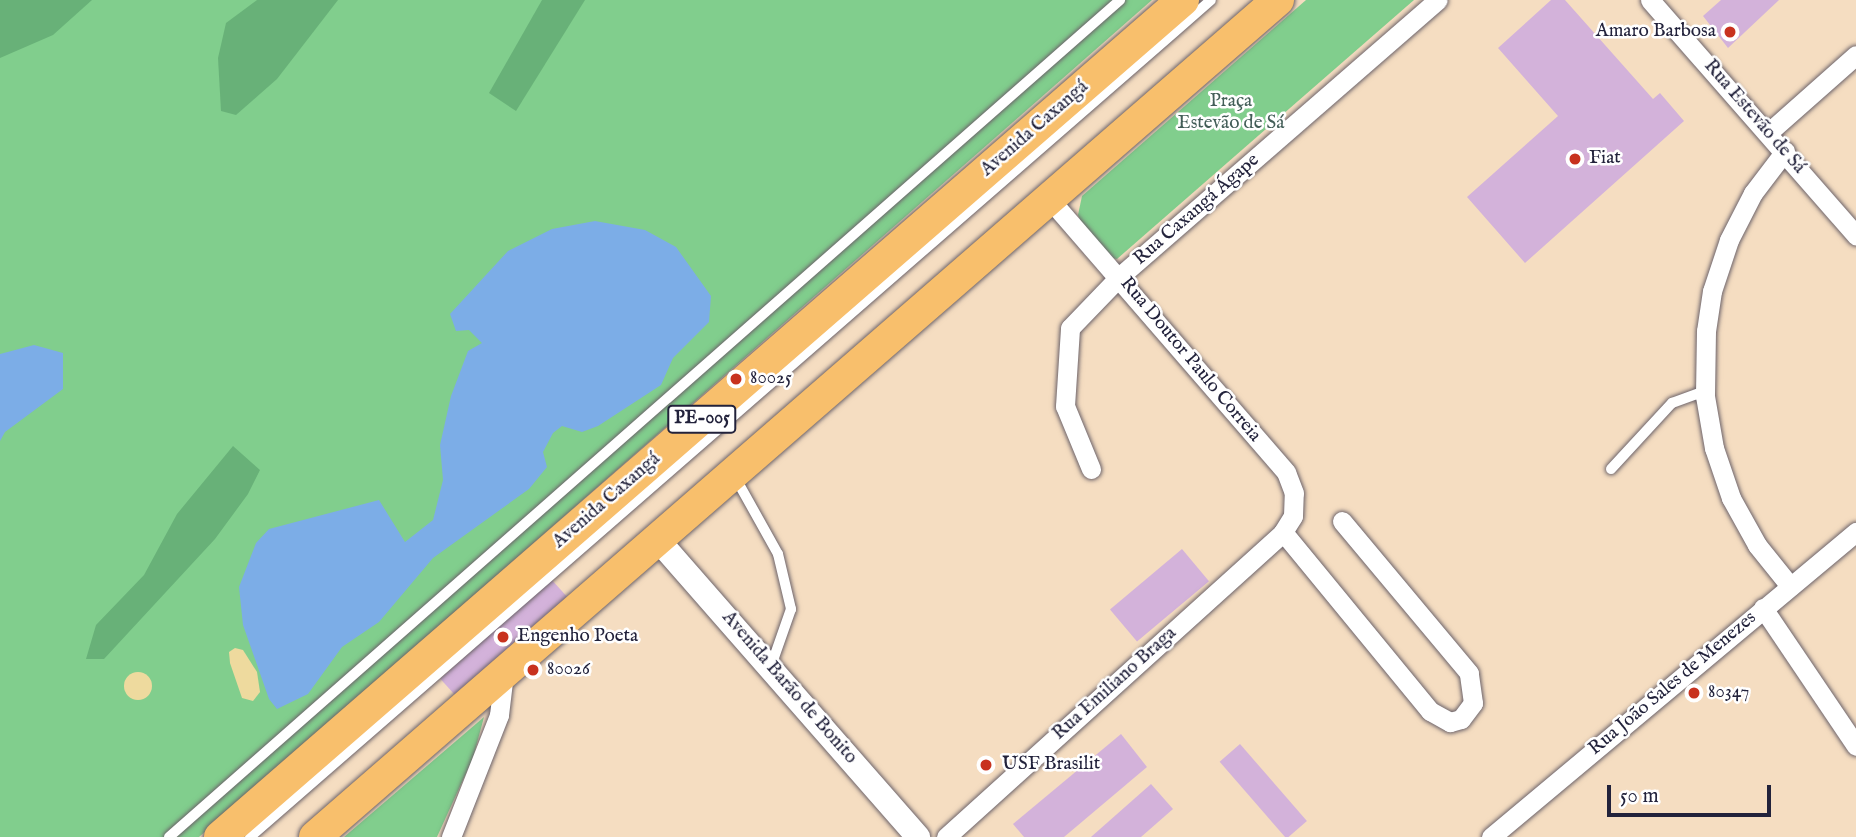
<!DOCTYPE html>
<html>
<head>
<meta charset="utf-8">
<style>
	body { margin:0 }
	#map { position:relative; width:1856px; height:837px; overflow:hidden; background:#f5ddc1; font-family:"IM FELL English",serif }
	div>[style] { position:absolute }
	.green>* { inset:0; background:#81ce8d }
	.forest>* { inset:0; background:#68b178 }
	.sand>* { inset:0; background:#eeda9e }
	.round { border-radius:50% }
	.water>* { inset:0; background:#7cade7 }
	.building>* { inset:0; background:#d3b2da; transform-origin:0 0 }
	.roads { filter:drop-shadow(0 0 2px #6c636a) drop-shadow(0 0 2px #6c636a) }
	.service>* { height:10px; margin:-5px; padding:0 5px; transform-origin:5px; border-radius:5px; background:#fff }
	.minor>* { height:19px; margin:-9.5px; padding:0 9.5px; transform-origin:9.5px; border-radius:9.5px; background:#fff }
	.tertiary>* { height:24px; margin:-12px; padding:0 12px; transform-origin:12px; border-radius:12px; background:#fff }
	.primary>* { height:32px; margin:-16px; padding:0 16px; transform-origin:16px; border-radius:16px; background:#f8bf6c }
	.dots>* { width:19px; height:19px; translate:-50% -50%; box-sizing:border-box; border:4px solid #fff; border-radius:50% }
	span { translate:-50% -50%; white-space:nowrap; text-align:center; line-height:1.15; -webkit-text-stroke:5px #fff; paint-order:stroke }
	.shield-label span { padding:2px 5px; background:#fff; border:2px solid; border-radius:5px; -webkit-text-stroke-width:0 }
	.shield-label { font-size:18px; color:#22223b; font-weight:700 }
	.poi-label { font-size:19px; color:#22223b }
	.right { translate:-100% -50%; text-align:right }
	.left { translate:0 -50%; text-align:left }
	.park-label { font-size:19px; color:#435e58 }
	.street-label { font-size:19px; color:#22223b }
	.scale { position:absolute; left:1607px; top:785px; width:164px; height:32px; box-sizing:border-box; border:4px solid #22223b; border-top:0; padding-left:9px; font-size:21px; line-height:24px; white-space:nowrap; color:#22223b; -webkit-text-stroke:5px #fff; paint-order:stroke }
</style>
</head>
<body>
<div id="map">
	<div class="green">
		<div style="clip-path:polygon(0 0,1152px 0,199px 837px,0 837px)"></div>
		<div style="clip-path:polygon(1306px 0,1414px 0,1117px 259px,1112px 258px,1082px 224px,1078px 215px,1082px 196px)"></div>
		<div style="clip-path:polygon(484px 717px,473px 758px,437px 837px,344px 837px)"></div>
	</div>
	<div class="forest">
		<div style="clip-path:polygon(0 0,92px 0,53px 35px,0 58px)"></div>
		<div style="clip-path:polygon(257px 0,338px 0,277px 79px,236px 115px,221px 111px,218px 58px,226px 23px)"></div>
		<div style="clip-path:polygon(542px 0,585px 0,516px 111px,489px 93px)"></div>
		<div style="clip-path:polygon(233px 446px,260px 470px,248px 494px,215px 539px,104px 659px,86px 659px,96px 625px,144px 575px,177px 514px)"></div>
	</div>
	<div class="sand">
		<div style="clip-path:polygon(235px 648px,243px 650px,257px 672px,260px 692px,253px 701px,242px 698px,230px 663px,229px 652px)"></div>
		<div class="round" style="left:124px;top:672px;width:28px;height:28px"></div>
	</div>
	<div class="water">
		<div style="clip-path:polygon(595px 221px,645px 230px,676px 247px,711px 296px,709px 322px,673px 358px,661px 385px,598px 426px,582px 432px,562px 426px,553px 433px,543px 452px,547px 467px,529px 489px,433px 558px,379px 622px,342px 647px,308px 694px,277px 709px,269px 699px,243px 625px,239px 587px,256px 543px,269px 529px,379px 500px,405px 542px,433px 520px,443px 480px,440px 445px,451px 396px,468px 351px,482px 343px,469px 330px,456px 331px,450px 314px,508px 251px,552px 229px)"></div>
		<div style="clip-path:polygon(34px 345px,63px 353px,63px 389px,5px 432px,0 441px,0 354px)"></div>
	</div>
	<div class="building">
		<div style="clip-path:polygon(1551px 0,1565px 0,1653px 99px,1660px 93px,1684px 121px,1525px 263px,1467px 197px,1558px 116px,1498px 48px)"></div>
		<div style="clip-path:polygon(1721px 0,1779px 0,1728px 48px,1703px 16px)"></div>
		<div style="left:1182px;top:549px;width:42px;height:94px;rotate:50deg"></div>
		<div style="left:551px;top:579px;width:25px;height:149px;rotate:48deg"></div>
		<div style="clip-path:polygon(1121px 734px,1147px 767px,1064px 837px,1024px 837px,1013px 824px)"></div>
		<div style="left:1240px;top:744px;width:102px;height:27px;rotate:49deg"></div>
		<div style="clip-path:polygon(1151px 784px,1173px 809px,1141px 837px,1091px 837px)"></div>
	</div>
	<div class="roads">
		<div class="service">
			<div style="left:1611px;top:469px;width:90px;rotate:-47.3deg"></div>
			<div style="left:1672px;top:403px;width:35px;rotate:-20deg"></div>
			<div style="left:735px;top:477px;width:88px;rotate:60.8deg"></div>
			<div style="left:778px;top:554px;width:57px;rotate:76.7deg"></div>
			<div style="left:791px;top:609px;width:60px;rotate:109.3deg"></div>
			<div style="left:169px;top:837px;width:1267px;rotate:-41.35deg"></div>
			<div style="left:250px;top:837px;width:1274px;rotate:-41.05deg"></div>
		</div>
		<div class="minor">
			<div style="left:1650px;top:0;width:313px;rotate:48.8deg"></div>
			<div style="left:1769px;top:132px;width:116px;rotate:-41.5deg"></div>
			<div style="left:1785px;top:151px;width:53px;rotate:127.3deg"></div>
			<div style="left:1753px;top:193px;width:53px;rotate:117.1deg"></div>
			<div style="left:1729px;top:240px;width:54px;rotate:108.4deg"></div>
			<div style="left:1712px;top:291px;width:40px;rotate:98.5deg"></div>
			<div style="left:1706px;top:331px;width:65px;rotate:90.9deg"></div>
			<div style="left:1705px;top:396px;width:53px;rotate:80.2deg"></div>
			<div style="left:1714px;top:448px;width:53px;rotate:71.2deg"></div>
			<div style="left:1731px;top:498px;width:54px;rotate:61deg"></div>
			<div style="left:1757px;top:545px;width:53px;rotate:51.2deg"></div>
			<div style="left:1091px;top:469px;width:68px;rotate:-112.4deg"></div>
			<div style="left:1065px;top:406px;width:78px;rotate:-86.3deg"></div>
			<div style="left:1070px;top:328px;width:71px;rotate:-46.1deg"></div>
			<div style="left:1119px;top:277px;width:422px;rotate:-41deg"></div>
			<div style="left:1283px;top:532px;width:232px;rotate:50.6deg"></div>
			<div style="left:1430px;top:711px;width:23px;rotate:29deg"></div>
			<div style="left:1450px;top:722px;width:11px;rotate:-15deg"></div>
			<div style="left:1461px;top:719px;width:20px;rotate:-53deg"></div>
			<div style="left:1473px;top:703px;width:30px;rotate:-98deg"></div>
			<div style="left:1469px;top:673px;width:198px;rotate:-129.9deg"></div>
			<div style="left:1763px;top:608px;width:166px;rotate:56deg"></div>
			<div style="left:451px;top:837px;width:131px;rotate:-68.5deg"></div>
			<div style="left:499px;top:715px;width:42px;rotate:-83.2deg"></div>
			<div style="left:946px;top:837px;width:455px;rotate:-42.1deg"></div>
			<div style="left:1283px;top:532px;width:19px;rotate:-58deg"></div>
			<div style="left:1293px;top:516px;width:23px;rotate:-88deg"></div>
			<div style="left:1294px;top:493px;width:22px;rotate:-111deg"></div>
			<div style="left:1286px;top:472px;width:360px;rotate:-130.9deg"></div>
			<div style="left:1491px;top:837px;width:476px;rotate:-39.9deg"></div>
		</div>
		<div class="tertiary">
			<div style="left:658px;top:540px;width:395px;rotate:48.8deg"></div>
		</div>
		<div class="primary">
			<div style="left:220px;top:837px;width:1276px;rotate:-41deg"></div>
			<div style="left:315px;top:837px;width:1276px;rotate:-41deg"></div>
		</div>
	</div>
	<div class="dots">
		<div style="left:1730px;top:32px;background:#c8321e"></div>
		<div style="left:1575px;top:159px;background:#c8321e"></div>
		<div style="left:736px;top:379px;background:#c8321e"></div>
		<div style="left:503px;top:637px;background:#c8321e"></div>
		<div style="left:533px;top:670px;background:#c8321e"></div>
		<div style="left:1694px;top:693px;background:#c8321e"></div>
		<div style="left:986px;top:765px;background:#c8321e"></div>
	</div>
	<div class="shield-label">
		<span style="left:702px;top:419px">PE-005</span>
	</div>
	<div class="poi-label">
		<span class="right" style="left:1716px;top:32px">Amaro Barbosa</span>
		<span class="left" style="left:1589px;top:159px">Fiat</span>
		<span class="left" style="left:750px;top:379px">80025</span>
		<span class="left" style="left:517px;top:637px">Engenho Poeta</span>
		<span class="left" style="left:547px;top:670px">80026</span>
		<span class="left" style="left:1708px;top:693px">80347</span>
		<span class="left" style="left:1002px;top:765px">USF Brasilit</span>
	</div>
	<div class="park-label">
		<span style="left:1231px;top:113px">Praça<br>Estevão de Sá</span>
	</div>
	<div class="street-label">
		<span style="left:1754px;top:117px;rotate:49deg">Rua Estevão de Sá</span>
		<span style="left:1035px;top:129px;rotate:-41deg">Avenida Caxangá</span>
		<span style="left:1197px;top:210px;rotate:-41deg">Rua Caxangá Ágape</span>
		<span style="left:1190px;top:360px;rotate:50deg">Rua Doutor Paulo Correia</span>
		<span style="left:607px;top:501px;rotate:-41deg">Avenida Caxangá</span>
		<span style="left:1115px;top:684px;rotate:-42deg">Rua Emiliano Braga</span>
		<span style="left:1673px;top:684px;rotate:-40deg">Rua João Sales de Menezes</span>
		<span style="left:789px;top:688px;rotate:49deg">Avenida Barão de Bonito</span>
	</div>
	<div class="scale">50 m</div>
</div>
</body>
</html>
